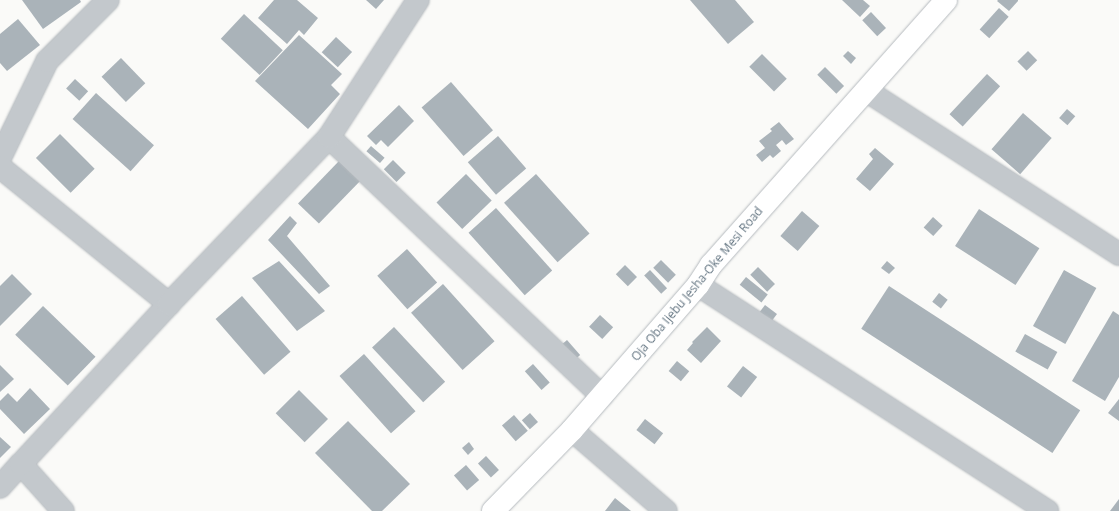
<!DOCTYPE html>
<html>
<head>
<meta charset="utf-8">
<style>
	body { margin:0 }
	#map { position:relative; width:1119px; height:511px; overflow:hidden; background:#fafaf8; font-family:"Open Sans",sans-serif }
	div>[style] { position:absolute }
	.building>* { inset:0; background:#aab3b9; transform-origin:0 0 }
	.roads { filter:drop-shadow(0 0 1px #b5babe) drop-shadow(0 0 1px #b5babe) }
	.minor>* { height:22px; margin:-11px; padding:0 11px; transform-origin:11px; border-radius:11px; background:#c3c8cc }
	.major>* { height:22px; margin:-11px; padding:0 11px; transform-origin:11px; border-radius:11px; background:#fff }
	span { translate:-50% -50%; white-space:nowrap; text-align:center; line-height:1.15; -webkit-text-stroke:4px #fff; paint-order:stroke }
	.street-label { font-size:12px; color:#657683 }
</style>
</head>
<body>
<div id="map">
	<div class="building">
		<div style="clip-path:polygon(22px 0,80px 0,81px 2px,43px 29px)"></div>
		<div style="clip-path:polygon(274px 0,297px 0,318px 18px,304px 35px,299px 30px,287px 44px,258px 18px)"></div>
		<div style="clip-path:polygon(366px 0,384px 0,376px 9px)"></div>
		<div style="clip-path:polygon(690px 0,735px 0,754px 22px,728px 44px)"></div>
		<div style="clip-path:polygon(842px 0,863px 0,870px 6px,860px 17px)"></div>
		<div style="clip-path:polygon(998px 0,1018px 0,1018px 1px,1009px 11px,997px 1px)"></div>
		<div style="left:999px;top:8px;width:13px;height:29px;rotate:42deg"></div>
		<div style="left:871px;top:12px;width:22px;height:12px;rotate:47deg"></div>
		<div style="left:244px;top:14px;width:53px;height:34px;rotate:43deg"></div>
		<div style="clip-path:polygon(18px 19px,40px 45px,7px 71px,0 63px,0 34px)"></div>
		<div style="clip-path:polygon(299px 35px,342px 74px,331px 85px,340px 94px,308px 129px,255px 81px)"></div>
		<div style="left:336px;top:37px;width:22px;height:21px;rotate:43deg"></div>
		<div style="clip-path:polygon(848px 51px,856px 58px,851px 64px,843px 56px)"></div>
		<div style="left:1028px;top:51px;width:13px;height:15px;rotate:45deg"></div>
		<div style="left:762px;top:54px;width:35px;height:18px;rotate:45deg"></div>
		<div style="left:121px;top:58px;width:35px;height:27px;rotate:46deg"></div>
		<div style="left:825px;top:67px;width:27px;height:11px;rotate:45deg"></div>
		<div style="left:987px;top:74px;width:18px;height:55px;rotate:43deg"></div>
		<div style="left:75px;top:79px;width:18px;height:13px;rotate:43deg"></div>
		<div style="left:451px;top:82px;width:64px;height:39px;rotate:49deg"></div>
		<div style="left:96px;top:93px;width:78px;height:35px;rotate:42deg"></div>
		<div style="clip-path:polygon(399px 105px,414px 121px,388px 147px,381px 140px,376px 145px,367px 136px)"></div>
		<div style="left:1067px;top:109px;width:11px;height:12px;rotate:41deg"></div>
		<div style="left:1023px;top:113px;width:38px;height:48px;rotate:41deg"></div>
		<div style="clip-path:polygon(779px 122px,794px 139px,786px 145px,782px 140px,776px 145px,781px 151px,773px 158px,770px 155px,762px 162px,756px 155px,765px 148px,759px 141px,772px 131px,770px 129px)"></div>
		<div style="left:60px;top:134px;width:49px;height:34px;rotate:45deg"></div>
		<div style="left:498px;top:136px;width:43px;height:40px;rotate:49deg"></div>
		<div style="left:371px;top:146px;width:18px;height:7px;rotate:41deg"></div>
		<div style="clip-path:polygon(875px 148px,894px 164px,870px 191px,856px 179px,873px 159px,869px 154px)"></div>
		<div style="left:393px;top:160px;width:18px;height:13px;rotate:45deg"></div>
		<div style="left:339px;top:161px;width:29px;height:59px;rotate:44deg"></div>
		<div style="left:466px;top:174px;width:37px;height:41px;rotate:46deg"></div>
		<div style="left:536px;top:174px;width:80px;height:43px;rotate:48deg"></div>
		<div style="left:496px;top:208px;width:84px;height:37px;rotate:48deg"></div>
		<div style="left:979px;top:209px;width:72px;height:44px;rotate:33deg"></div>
		<div style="left:802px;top:211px;width:23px;height:33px;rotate:41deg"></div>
		<div style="clip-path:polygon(290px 216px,297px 223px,287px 236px,330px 286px,319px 294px,268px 240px)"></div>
		<div style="left:933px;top:217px;width:13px;height:14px;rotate:42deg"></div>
		<div style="left:407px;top:249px;width:45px;height:40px;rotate:48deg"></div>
		<div style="left:661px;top:260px;width:21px;height:11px;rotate:45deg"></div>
		<div style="clip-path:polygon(279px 261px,325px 311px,297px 331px,252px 278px)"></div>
		<div style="clip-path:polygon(887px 261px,895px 268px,889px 274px,881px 268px)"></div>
		<div style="left:625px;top:265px;width:17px;height:13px;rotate:45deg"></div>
		<div style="left:758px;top:267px;width:24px;height:11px;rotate:45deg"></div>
		<div style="left:650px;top:270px;width:25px;height:8px;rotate:47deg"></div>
		<div style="left:1064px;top:270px;width:37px;height:64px;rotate:29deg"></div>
		<div style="clip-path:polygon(12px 274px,32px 294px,0 326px,0 286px)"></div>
		<div style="left:746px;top:277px;width:28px;height:10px;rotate:39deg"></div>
		<div style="left:443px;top:284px;width:77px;height:43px;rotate:48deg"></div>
		<div style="left:889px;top:286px;width:228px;height:51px;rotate:33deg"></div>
		<div style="left:939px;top:293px;width:11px;height:11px;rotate:38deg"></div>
		<div style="left:242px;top:296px;width:74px;height:35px;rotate:49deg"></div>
		<div style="left:765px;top:305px;width:15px;height:14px;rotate:37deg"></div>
		<div style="left:43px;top:306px;width:73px;height:40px;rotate:44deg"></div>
		<div style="clip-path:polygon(1113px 311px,1119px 315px,1119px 377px,1105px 401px,1072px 381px)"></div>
		<div style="left:600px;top:315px;width:18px;height:16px;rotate:43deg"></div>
		<div style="left:394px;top:327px;width:75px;height:30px;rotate:47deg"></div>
		<div style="clip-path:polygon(707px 327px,721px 341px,701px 363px,687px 350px,693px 343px,692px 342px)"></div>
		<div style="left:1025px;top:334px;width:37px;height:20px;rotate:29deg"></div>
		<div style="left:567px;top:340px;width:20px;height:8px;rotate:49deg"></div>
		<div style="left:364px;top:354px;width:77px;height:33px;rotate:48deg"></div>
		<div style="left:677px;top:361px;width:16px;height:13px;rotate:40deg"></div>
		<div style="left:533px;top:364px;width:25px;height:11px;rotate:48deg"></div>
		<div style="clip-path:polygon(0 365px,14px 379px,0 392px)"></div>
		<div style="left:743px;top:366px;width:18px;height:26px;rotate:38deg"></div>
		<div style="clip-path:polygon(30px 388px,50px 409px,24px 434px,0 409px,0 401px,8px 393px,17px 402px)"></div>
		<div style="left:299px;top:390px;width:41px;height:33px;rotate:45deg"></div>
		<div style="clip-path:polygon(1119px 399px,1119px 421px,1108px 413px)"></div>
		<div style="left:530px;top:413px;width:12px;height:11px;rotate:48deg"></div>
		<div style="left:514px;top:415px;width:21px;height:16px;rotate:49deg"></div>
		<div style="left:645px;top:419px;width:23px;height:14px;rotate:38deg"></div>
		<div style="clip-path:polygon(348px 421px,410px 484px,382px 511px,372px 511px,315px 453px)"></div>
		<div style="clip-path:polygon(0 437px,11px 447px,0 458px)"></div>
		<div style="clip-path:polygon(469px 442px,474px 449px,468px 455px,462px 448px)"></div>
		<div style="left:486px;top:456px;width:19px;height:11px;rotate:47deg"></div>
		<div style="left:466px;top:465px;width:20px;height:16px;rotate:49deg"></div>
		<div style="clip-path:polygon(615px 498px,631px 511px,605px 511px)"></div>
		<div style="clip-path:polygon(1119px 499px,1119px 511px,1110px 511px)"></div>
	</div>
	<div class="roads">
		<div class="minor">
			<div style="left:867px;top:91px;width:300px;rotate:32.9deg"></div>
			<div style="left:329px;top:137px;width:376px;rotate:43.5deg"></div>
			<div style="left:0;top:158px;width:108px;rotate:-64.1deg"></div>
			<div style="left:47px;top:61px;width:86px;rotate:-45deg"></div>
			<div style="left:0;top:167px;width:218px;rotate:39deg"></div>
			<div style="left:698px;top:285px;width:416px;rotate:32.9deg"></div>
			<div style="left:572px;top:430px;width:124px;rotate:40.8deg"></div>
			<div style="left:0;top:487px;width:31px;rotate:-48deg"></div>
			<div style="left:63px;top:511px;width:63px;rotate:-131.8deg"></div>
			<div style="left:21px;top:464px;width:218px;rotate:-47.2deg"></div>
			<div style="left:169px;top:304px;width:231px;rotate:-46.2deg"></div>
			<div style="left:329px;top:137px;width:163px;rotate:-57deg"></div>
		</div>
		<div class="major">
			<div style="left:493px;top:511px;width:113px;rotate:-45.7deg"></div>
			<div style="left:572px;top:430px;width:192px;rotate:-49deg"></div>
			<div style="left:698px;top:285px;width:24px;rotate:-57deg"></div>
			<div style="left:711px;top:265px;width:354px;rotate:-48.4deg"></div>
		</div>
	</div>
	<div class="street-label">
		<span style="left:697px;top:284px;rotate:-50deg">Oja Oba Ijebu Jesha-Oke Mesi Road</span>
	</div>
</div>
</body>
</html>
